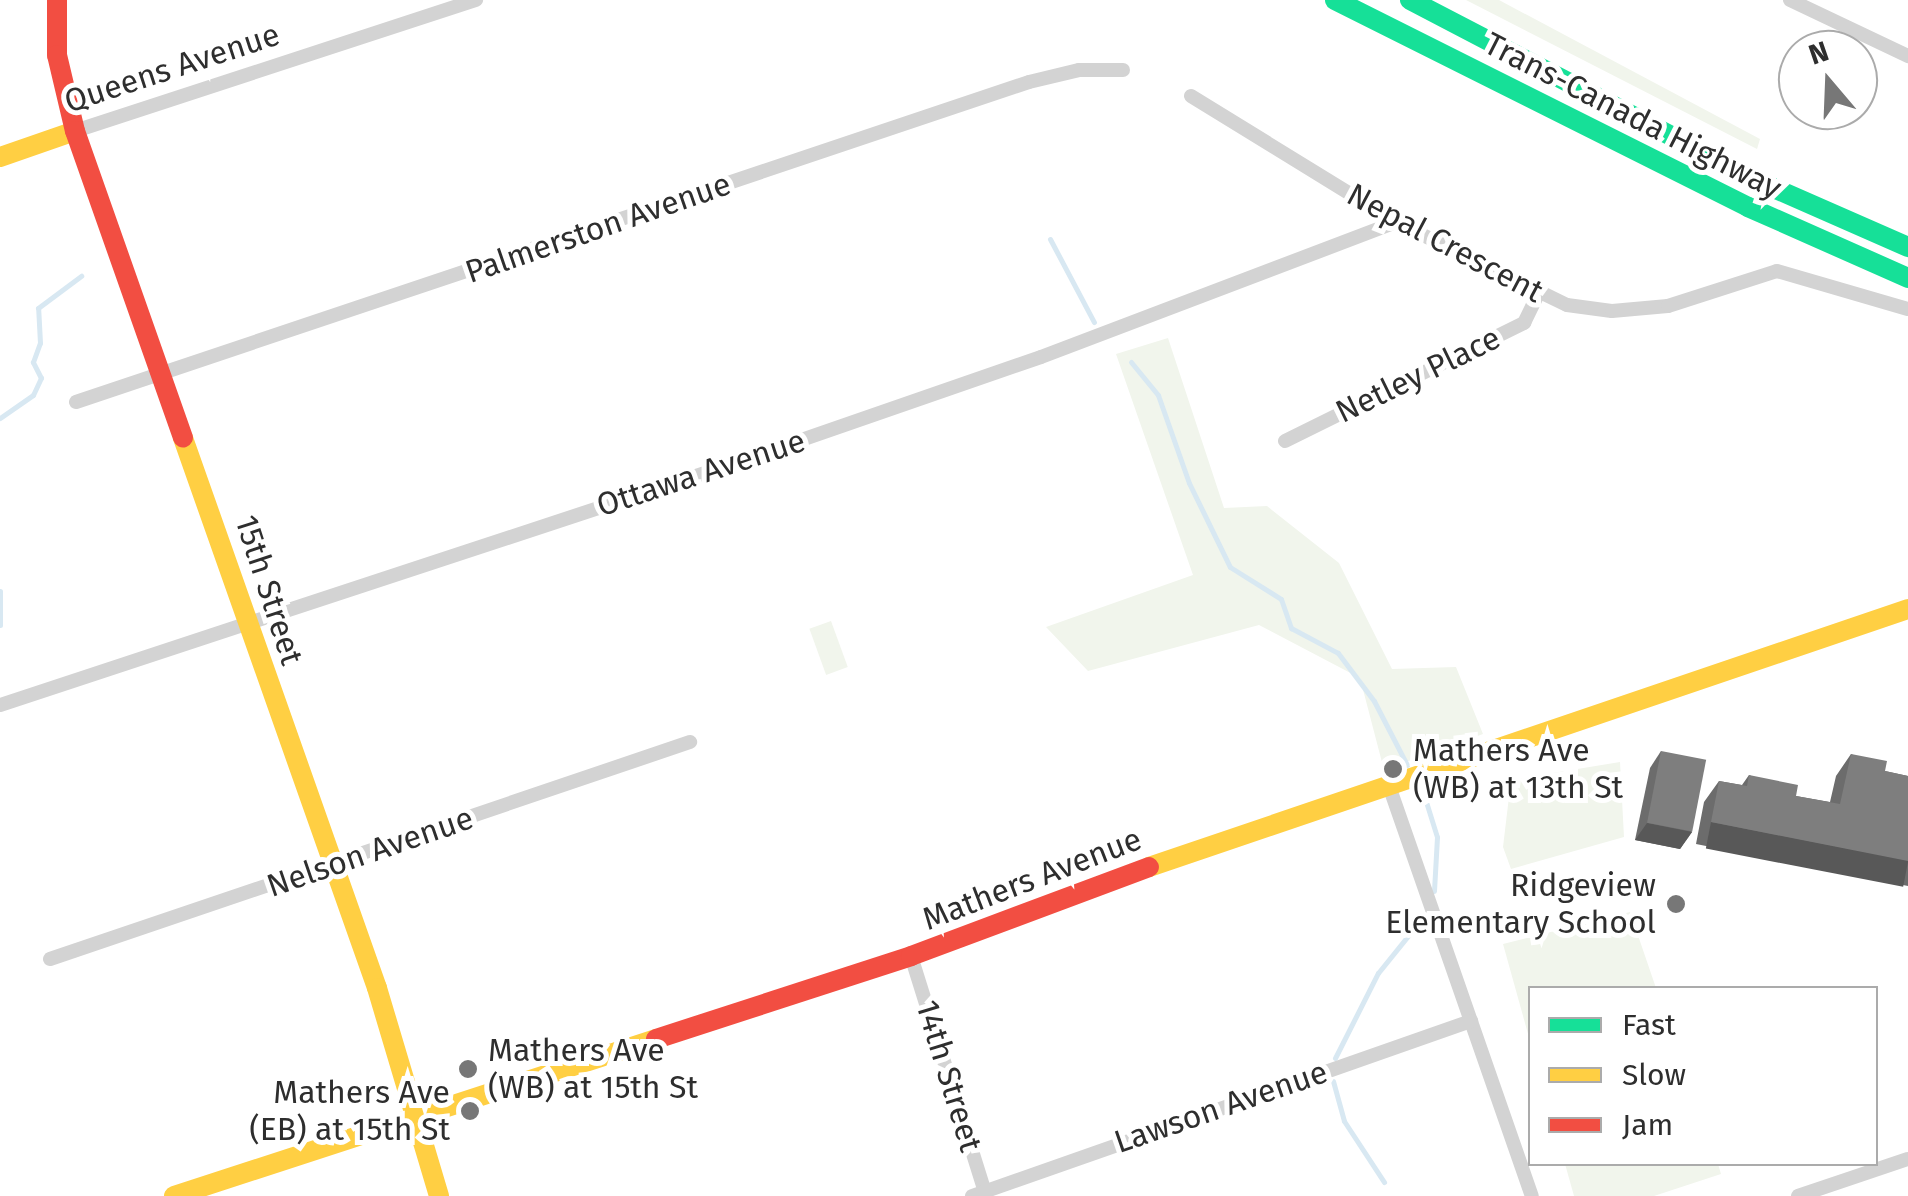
<!DOCTYPE html>
<html>
<head>
<meta charset="utf-8">
<style>
	body { margin:0 }
	#map { position:relative; width:1908px; height:1196px; overflow:hidden; background:#fff; font-family:"Fira Sans",sans-serif }
	div>[style] { position:absolute }
	.green>* { inset:0; background:#f1f5ec; transform-origin:0 0 }
	.stream>* { height:5px; margin:-2.5px; padding:0 2.5px; transform-origin:2.5px; border-radius:2.5px; background:#d8e8f2 }
	.street>* { height:14px; margin:-7px; padding:0 7px; transform-origin:7px; border-radius:7px; background:#d3d3d3 }
	.fast>* { height:20px; margin:-10px; padding:0 10px; transform-origin:10px; border-radius:10px; background:#16e098 }
	.slow>* { height:20px; margin:-10px; padding:0 10px; transform-origin:10px; border-radius:10px; background:#ffcf43 }
	.jam>* { height:20px; margin:-10px; padding:0 10px; transform-origin:10px; border-radius:10px; background:#f24e42 }
	.wall>* { inset:0; background:#6c6c6c }
	.shaded-wall>* { inset:0; background:#585858; transform-origin:0 0 }
	.building>* { inset:0; background:#7e7e7e; transform-origin:0 0 }
	.dots>* { width:28px; height:28px; translate:-50% -50%; box-sizing:border-box; border:5px solid #fff; border-radius:50% }
	span { translate:-50% -50%; white-space:nowrap; text-align:center; line-height:1.15; -webkit-text-stroke:10px #fff; paint-order:stroke }
	.street-label { font-size:32px; color:#2e2e2e }
	.poi-label { font-size:32px; color:#2e2e2e }
	.left { translate:0 -50%; text-align:left }
	.right { translate:-100% -50%; text-align:right }
	.legend { position:absolute; left:1528px; top:986px; width:350px; height:180px; box-sizing:border-box; background:#fff; border:2px solid #ababab; margin:0; padding:12px 18px; list-style:none; font-size:30px; color:#2e2e2e }
	.legend li { display:flex; align-items:center; gap:20px; height:50px }
	.legend b { width:50px; border:2px solid #ababab }
	.north { position:absolute; left:1778px; top:30px; width:100px; height:100px; box-sizing:border-box; background:#fff; border:2px solid #ababab; border-radius:50%; rotate:341deg; font-size:28px; font-weight:700; line-height:40px; text-align:center; color:#2e2e2e }
	.north::after { content:''; display:block; margin:auto; width:35px; height:45px; background:#777; clip-path:polygon(50% 0,100% 100%,50% 72%,0 100%) }
</style>
</head>
<body>
<div id="map">
	<div class="green">
		<div style="clip-path:polygon(1466px 0,1499px 0,1760px 139px,1757px 149px)"></div>
		<div style="clip-path:polygon(1168px 338px,1224px 508px,1267px 506px,1339px 563px,1392px 669px,1456px 667px,1483px 734px,1384px 770px,1360px 678px,1259px 625px,1088px 671px,1046px 627px,1193px 575px,1116px 354px)"></div>
		<div style="left:831px;top:621px;width:49px;height:23px;rotate:70deg"></div>
		<div style="clip-path:polygon(1620px 762px,1624px 837px,1511px 869px,1503px 847px,1511px 780px)"></div>
		<div style="clip-path:polygon(1630px 912px,1656px 988px,1530px 988px,1530px 1041px,1503px 944px)"></div>
		<div style="clip-path:polygon(1565px 1164px,1718px 1164px,1721px 1174px,1654px 1196px,1574px 1196px)"></div>
	</div>
	<div class="stream">
		<div style="left:1050px;top:239px;width:94px;rotate:62.1deg"></div>
		<div style="left:1131px;top:362px;width:43px;rotate:50.7deg"></div>
		<div style="left:1158px;top:395px;width:93px;rotate:70.6deg"></div>
		<div style="left:1189px;top:483px;width:93px;rotate:64deg"></div>
		<div style="left:1230px;top:567px;width:60px;rotate:32.1deg"></div>
		<div style="left:1281px;top:599px;width:31px;rotate:71deg"></div>
		<div style="left:1291px;top:628px;width:53px;rotate:28deg"></div>
		<div style="left:1338px;top:653px;width:60px;rotate:53.1deg"></div>
		<div style="left:1374px;top:701px;width:72px;rotate:62.7deg"></div>
		<div style="left:0;top:418px;width:40px;rotate:-34.9deg"></div>
		<div style="left:33px;top:395px;width:19px;rotate:-65deg"></div>
		<div style="left:41px;top:378px;width:18px;rotate:-117deg"></div>
		<div style="left:33px;top:362px;width:20px;rotate:-70deg"></div>
		<div style="left:40px;top:343px;width:35px;rotate:-93deg"></div>
		<div style="left:38px;top:308px;width:54px;rotate:-36.7deg"></div>
		<div style="left:0;top:591px;width:34px;rotate:90deg"></div>
		<div style="left:1423px;top:792px;width:47px;rotate:72.7deg"></div>
		<div style="left:1437px;top:837px;width:54px;rotate:93.2deg"></div>
		<div style="left:1335px;top:1058px;width:95px;rotate:-63.2deg"></div>
		<div style="left:1378px;top:973px;width:73px;rotate:-51.1deg"></div>
		<div style="left:1333px;top:1081px;width:41px;rotate:74.6deg"></div>
		<div style="left:1344px;top:1121px;width:73px;rotate:56.7deg"></div>
	</div>
	<div class="street">
		<div style="left:1790px;top:0;width:131px;rotate:25.4deg"></div>
		<div style="left:1191px;top:96px;width:241px;rotate:31.6deg"></div>
		<div style="left:1396px;top:222px;width:190px;rotate:25.9deg"></div>
		<div style="left:1567px;top:305px;width:45px;rotate:7.6deg"></div>
		<div style="left:1612px;top:311px;width:56px;rotate:-5.1deg"></div>
		<div style="left:1668px;top:306px;width:114px;rotate:-17.8deg"></div>
		<div style="left:1777px;top:271px;width:136px;rotate:16.2deg"></div>
		<div style="left:75px;top:131px;width:422px;rotate:-18.1deg"></div>
		<div style="left:76px;top:402px;width:1005px;rotate:-18.56deg"></div>
		<div style="left:1029px;top:82px;width:51px;rotate:-13.5deg"></div>
		<div style="left:1079px;top:70px;width:44px"></div>
		<div style="left:1285px;top:441px;width:267px;rotate:-26.3deg"></div>
		<div style="left:1524px;top:323px;width:30px;rotate:-64deg"></div>
		<div style="left:0;top:705px;width:764px;rotate:-18.22deg"></div>
		<div style="left:726px;top:466px;width:333px;rotate:-19.1deg"></div>
		<div style="left:1041px;top:357px;width:380px;rotate:-20.8deg"></div>
		<div style="left:1388px;top:783px;width:437px;rotate:70.8deg"></div>
		<div style="left:911px;top:956px;width:251px;rotate:72.6deg"></div>
		<div style="left:50px;top:959px;width:676px;rotate:-18.73deg"></div>
		<div style="left:972px;top:1196px;width:529px;rotate:-19.33deg"></div>
		<div style="left:1798px;top:1196px;width:116px;rotate:-18.6deg"></div>
	</div>
	<div class="fast">
		<div style="left:1335px;top:0;width:462px;rotate:26.6deg"></div>
		<div style="left:1748px;top:207px;width:175px;rotate:23.9deg"></div>
		<div style="left:1410px;top:0;width:394px;rotate:27.5deg"></div>
		<div style="left:1760px;top:182px;width:162px;rotate:23.7deg"></div>
	</div>
	<div class="slow">
		<div style="left:0;top:157px;width:79px;rotate:-19.1deg"></div>
		<div style="left:183px;top:438px;width:583px;rotate:70.57deg"></div>
		<div style="left:377px;top:988px;width:217px;rotate:73.4deg"></div>
		<div style="left:1149px;top:867px;width:802px;rotate:-18.77deg"></div>
		<div style="left:174px;top:1196px;width:507px;rotate:-18.04deg"></div>
	</div>
	<div class="jam">
		<div style="left:57px;top:0;width:55px;rotate:90deg"></div>
		<div style="left:57px;top:55px;width:78px;rotate:76.7deg"></div>
		<div style="left:75px;top:131px;width:325px;rotate:70.6deg"></div>
		<div style="left:656px;top:1039px;width:268px;rotate:-18deg"></div>
		<div style="left:911px;top:956px;width:254px;rotate:-20.5deg"></div>
	</div>
	<div class="wall">
		<div style="clip-path:polygon(1661px 751px,1692px 832px,1680px 849px,1635px 840px,1650px 768px)"></div>
		<div style="clip-path:polygon(1851px 754px,1885px 771px,1908px 776px,1908px 886px,1696px 844px,1704px 802px,1719px 781px,1742px 785px,1749px 775px,1796px 796px,1830px 802px,1836px 776px)"></div>
	</div>
	<div class="shaded-wall">
		<div style="left:1711px;top:822px;width:201px;height:27px;rotate:11deg"></div>
		<div style="clip-path:polygon(1647px 823px,1692px 832px,1680px 849px,1635px 840px)"></div>
	</div>
	<div class="building">
		<div style="left:1661px;top:751px;width:46px;height:73px;rotate:11deg"></div>
		<div style="clip-path:polygon(1851px 754px,1887px 761px,1885px 771px,1908px 776px,1908px 861px,1711px 822px,1719px 781px,1747px 786px,1749px 775px,1798px 785px,1796px 796px,1840px 804px)"></div>
	</div>
	<div class="dots">
		<div style="left:1393px;top:769px;background:#777"></div>
		<div style="left:1676px;top:904px;background:#777"></div>
		<div style="left:468px;top:1069px;background:#777"></div>
		<div style="left:470px;top:1111px;background:#777"></div>
	</div>
	<div class="street-label">
		<span style="left:172px;top:68px;rotate:-18deg">Queens Avenue</span>
		<span style="left:1633px;top:116px;rotate:27deg">Trans-Canada Highway</span>
		<span style="left:598px;top:228px;rotate:-19deg">Palmerston Avenue</span>
		<span style="left:1445px;top:243px;rotate:28deg">Nepal Crescent</span>
		<span style="left:1418px;top:375px;rotate:-26deg">Netley Place</span>
		<span style="left:701px;top:473px;rotate:-18deg">Ottawa Avenue</span>
		<span style="left:269px;top:590px;rotate:72deg">15th Street</span>
		<span style="left:370px;top:852px;rotate:-19deg">Nelson Avenue</span>
		<span style="left:1032px;top:879px;rotate:-21deg">Mathers Avenue</span>
		<span style="left:949px;top:1076px;rotate:73deg">14th Street</span>
		<span style="left:1221px;top:1107px;rotate:-19deg">Lawson Avenue</span>
	</div>
	<div class="poi-label">
		<span class="left" style="left:1413px;top:769px">Mathers Ave<br>(WB) at 13th St</span>
		<span class="right" style="left:1656px;top:904px">Ridgeview<br>Elementary School</span>
		<span class="left" style="left:488px;top:1069px">Mathers Ave<br>(WB) at 15th St</span>
		<span class="right" style="left:450px;top:1111px">Mathers Ave<br>(EB) at 15th St</span>
	</div>
	<ul class="legend">
	<li><b style="height:12px;background:#16e098"></b>Fast</li>
	<li><b style="height:12px;background:#ffcf43"></b>Slow</li>
	<li><b style="height:12px;background:#f24e42"></b>Jam</li>
	</ul>
	<div class="north">N</div>
</div>
</body>
</html>
